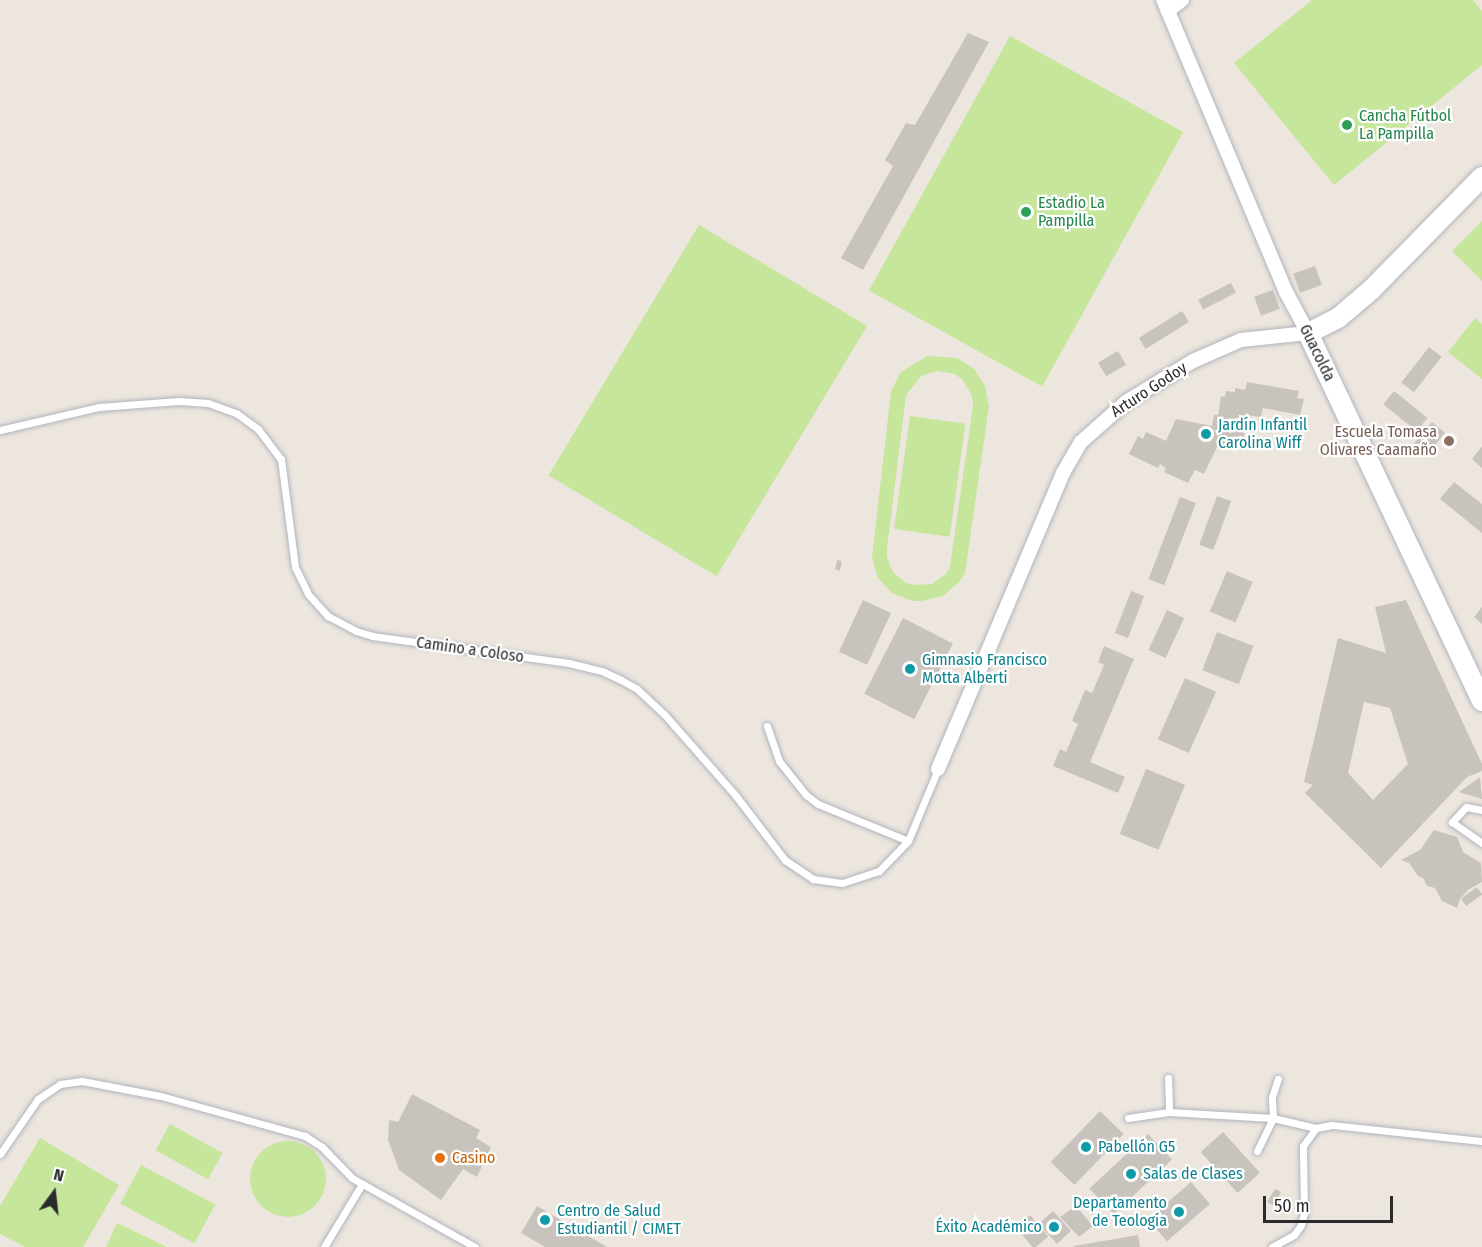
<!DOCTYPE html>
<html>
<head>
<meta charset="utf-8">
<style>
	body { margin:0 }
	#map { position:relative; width:1482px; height:1247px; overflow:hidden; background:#ece6de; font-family:"Fira Sans Condensed",sans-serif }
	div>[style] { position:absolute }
	.pitch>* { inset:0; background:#c5e69b; transform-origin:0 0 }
	.round { border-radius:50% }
	.building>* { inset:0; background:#c8c4bd; transform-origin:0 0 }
	.roads { filter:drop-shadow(0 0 2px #b2b4be) drop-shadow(0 0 2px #b2b4be) }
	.lane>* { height:7px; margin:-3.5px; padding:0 3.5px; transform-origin:3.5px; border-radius:3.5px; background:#fff }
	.street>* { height:14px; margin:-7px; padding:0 7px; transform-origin:7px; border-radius:7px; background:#fff }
	.secondary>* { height:20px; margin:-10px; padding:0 10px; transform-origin:10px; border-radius:10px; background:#fff }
	.dots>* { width:16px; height:16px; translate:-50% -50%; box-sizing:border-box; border:3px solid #fff; border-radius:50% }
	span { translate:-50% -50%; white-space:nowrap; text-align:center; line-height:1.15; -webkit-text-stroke:4.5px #fff; paint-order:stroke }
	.leisure-label { font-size:16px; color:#27864d }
	.left { translate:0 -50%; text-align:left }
	.street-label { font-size:16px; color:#2b2b2b }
	.culture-label { font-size:16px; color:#0d838f }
	.right { translate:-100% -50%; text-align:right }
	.education-label { font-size:16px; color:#785e54 }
	.food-label { font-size:16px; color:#c56008 }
	.north { position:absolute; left:24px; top:1163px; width:60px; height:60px; -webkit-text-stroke:4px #fff; paint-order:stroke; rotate:15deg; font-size:16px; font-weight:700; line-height:24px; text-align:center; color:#2b2b2b }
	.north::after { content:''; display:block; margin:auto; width:21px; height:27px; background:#2b2b2b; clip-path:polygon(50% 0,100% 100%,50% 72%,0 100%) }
	.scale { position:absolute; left:1263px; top:1196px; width:130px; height:27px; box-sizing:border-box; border:3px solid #2b2b2b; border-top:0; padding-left:8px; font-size:18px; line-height:21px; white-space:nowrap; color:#2b2b2b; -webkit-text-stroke:4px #fff; paint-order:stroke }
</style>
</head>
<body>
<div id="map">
	<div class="pitch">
		<div style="clip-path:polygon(1312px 0,1473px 0,1482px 11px,1482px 65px,1334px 185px,1234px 63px)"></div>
		<div style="left:1010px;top:36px;width:198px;height:291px;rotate:29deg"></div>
		<div style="clip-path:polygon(1482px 221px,1482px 281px,1452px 251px)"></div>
		<div style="left:699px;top:225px;width:196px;height:292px;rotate:31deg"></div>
		<div style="clip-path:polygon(1475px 318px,1482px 324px,1482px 379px,1448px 352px)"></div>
		<div style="clip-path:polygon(evenodd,927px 356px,957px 358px,974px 369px,985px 386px,989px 406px,965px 573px,959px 582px,943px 596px,922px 601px,912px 601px,892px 593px,878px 578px,872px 558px,891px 391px,901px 372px,927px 356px,937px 371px,955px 374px,963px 380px,972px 396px,973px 406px,950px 567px,946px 574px,932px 584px,914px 585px,906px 583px,893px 572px,887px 557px,887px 548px,906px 395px,921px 376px,937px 371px)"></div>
		<div style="left:910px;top:416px;width:56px;height:114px;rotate:8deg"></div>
		<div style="left:170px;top:1124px;width:60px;height:30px;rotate:29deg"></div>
		<div style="clip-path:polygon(40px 1138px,119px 1185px,83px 1247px,25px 1247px,0 1234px,0 1206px)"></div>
		<div class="round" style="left:250px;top:1141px;width:76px;height:76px"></div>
		<div style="left:141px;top:1165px;width:84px;height:44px;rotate:28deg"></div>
		<div style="clip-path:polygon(117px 1223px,167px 1247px,106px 1247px)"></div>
	</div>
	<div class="building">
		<div style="clip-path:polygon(968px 33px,989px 42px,863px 270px,841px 258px,893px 166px,885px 160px,906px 123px,915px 125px)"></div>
		<div style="left:1315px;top:266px;width:20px;height:23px;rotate:70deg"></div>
		<div style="left:1231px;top:283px;width:11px;height:37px;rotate:63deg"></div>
		<div style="left:1273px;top:290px;width:20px;height:20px;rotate:70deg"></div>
		<div style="left:1182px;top:311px;width:13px;height:51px;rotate:58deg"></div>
		<div style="left:1429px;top:347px;width:16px;height:45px;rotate:38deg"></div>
		<div style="left:1118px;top:351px;width:16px;height:23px;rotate:60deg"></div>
		<div style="clip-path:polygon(1247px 382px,1299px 391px,1297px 398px,1304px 399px,1300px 415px,1263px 408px,1261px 417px,1247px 415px,1243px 440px,1227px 437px,1225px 445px,1218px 445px,1204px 474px,1195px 470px,1188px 483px,1164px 472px,1166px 468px,1160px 464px,1158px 468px,1129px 454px,1138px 436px,1143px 439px,1146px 432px,1166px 441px,1176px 419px,1212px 426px,1214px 415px,1218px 415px,1221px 396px,1225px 397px,1226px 391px,1235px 392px,1235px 388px,1245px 390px)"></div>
		<div style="left:1394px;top:391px;width:43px;height:17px;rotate:39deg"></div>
		<div style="left:1432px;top:422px;width:17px;height:30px;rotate:40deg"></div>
		<div style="clip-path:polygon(1482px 446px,1482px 468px,1472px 459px)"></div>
		<div style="clip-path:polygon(1454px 482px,1482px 504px,1482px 533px,1440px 499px)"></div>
		<div style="left:1217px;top:496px;width:15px;height:52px;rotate:20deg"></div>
		<div style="left:1180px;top:497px;width:17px;height:88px;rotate:21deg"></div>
		<div style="left:837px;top:560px;width:5px;height:10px;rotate:11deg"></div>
		<div style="left:1227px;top:571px;width:28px;height:44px;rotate:23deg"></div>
		<div style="left:1131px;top:591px;width:14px;height:45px;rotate:21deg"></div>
		<div style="left:863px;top:600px;width:31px;height:57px;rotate:25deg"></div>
		<div style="clip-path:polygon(evenodd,1406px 600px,1482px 764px,1482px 771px,1467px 777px,1381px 868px,1305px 793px,1313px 785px,1304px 782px,1338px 638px,1386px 653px,1375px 607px,1406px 600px,1364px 702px,1390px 708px,1408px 764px,1373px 800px,1348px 773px,1364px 702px)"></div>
		<div style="clip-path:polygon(1482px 607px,1482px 624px,1474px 617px)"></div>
		<div style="left:1167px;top:610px;width:19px;height:44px;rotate:25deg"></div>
		<div style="left:903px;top:618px;width:56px;height:85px;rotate:27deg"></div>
		<div style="left:1217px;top:632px;width:39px;height:41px;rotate:21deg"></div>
		<div style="clip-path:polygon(1104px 646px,1134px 659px,1090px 762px,1125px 777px,1118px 793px,1053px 766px,1060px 749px,1066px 752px,1078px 724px,1072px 721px,1085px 690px,1092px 693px,1104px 665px,1098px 662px)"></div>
		<div style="left:1185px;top:678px;width:34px;height:67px;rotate:24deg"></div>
		<div style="left:1146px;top:769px;width:42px;height:70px;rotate:22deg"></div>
		<div style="clip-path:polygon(1480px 777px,1482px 799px,1459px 792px)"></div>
		<div style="clip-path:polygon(1434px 830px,1457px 837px,1463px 852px,1481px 863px,1482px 882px,1468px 890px,1460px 899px,1457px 908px,1442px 901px,1435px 888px,1427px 886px,1423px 878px,1418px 876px,1409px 863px,1401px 860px,1420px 850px)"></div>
		<div style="left:1477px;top:887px;width:9px;height:20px;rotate:54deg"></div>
		<div style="clip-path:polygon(412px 1094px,480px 1130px,476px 1138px,491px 1147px,477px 1177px,463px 1169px,441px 1200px,399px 1170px,388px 1140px,389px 1120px,398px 1122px)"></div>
		<div style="left:1100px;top:1111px;width:33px;height:71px;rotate:44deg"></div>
		<div style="left:1223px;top:1132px;width:55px;height:30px;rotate:48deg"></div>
		<div style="left:1148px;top:1134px;width:35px;height:80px;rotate:47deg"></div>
		<div style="left:1191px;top:1182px;width:29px;height:57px;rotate:49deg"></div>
		<div style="clip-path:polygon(1275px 1189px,1281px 1192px,1274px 1206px,1267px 1202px)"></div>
		<div style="clip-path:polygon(537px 1206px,607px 1247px,545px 1247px,521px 1233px)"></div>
		<div style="clip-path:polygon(1076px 1206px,1093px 1226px,1079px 1237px,1060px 1217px)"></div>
		<div style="left:1053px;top:1211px;width:27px;height:19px;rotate:48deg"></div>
		<div style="left:1030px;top:1215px;width:28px;height:19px;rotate:49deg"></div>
		<div style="clip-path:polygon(1138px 1235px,1140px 1247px,1074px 1247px,1074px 1246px)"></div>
	</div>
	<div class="roads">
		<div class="lane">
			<div style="left:0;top:430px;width:102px;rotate:-13.1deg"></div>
			<div style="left:99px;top:407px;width:80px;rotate:-4.3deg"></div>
			<div style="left:179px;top:401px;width:29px;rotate:4deg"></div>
			<div style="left:208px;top:403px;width:30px;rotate:20deg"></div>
			<div style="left:236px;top:413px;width:27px;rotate:36deg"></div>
			<div style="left:258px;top:429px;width:38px;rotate:53deg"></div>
			<div style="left:281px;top:459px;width:109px;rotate:82.6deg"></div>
			<div style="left:295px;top:567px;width:30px;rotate:64deg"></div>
			<div style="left:308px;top:594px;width:30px;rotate:48deg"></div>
			<div style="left:328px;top:616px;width:32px;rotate:28deg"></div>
			<div style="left:356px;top:631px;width:17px;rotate:17deg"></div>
			<div style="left:372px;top:636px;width:199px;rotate:7.8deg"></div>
			<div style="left:569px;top:663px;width:36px;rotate:14deg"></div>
			<div style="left:604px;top:672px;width:19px;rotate:25deg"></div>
			<div style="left:621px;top:680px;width:18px;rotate:29deg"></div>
			<div style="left:637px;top:689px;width:37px;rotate:43deg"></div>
			<div style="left:664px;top:714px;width:109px;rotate:48.7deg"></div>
			<div style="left:736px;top:796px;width:81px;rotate:52.6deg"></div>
			<div style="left:785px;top:860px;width:34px;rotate:34deg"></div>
			<div style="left:813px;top:879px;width:29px;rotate:8deg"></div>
			<div style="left:842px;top:883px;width:39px;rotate:-18deg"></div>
			<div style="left:879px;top:871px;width:42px;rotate:-46deg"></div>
			<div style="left:908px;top:841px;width:78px;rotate:-67.4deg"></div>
			<div style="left:767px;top:726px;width:37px;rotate:71deg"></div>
			<div style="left:779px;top:761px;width:43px;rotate:51.5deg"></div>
			<div style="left:806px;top:795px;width:15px;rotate:37deg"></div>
			<div style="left:818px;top:804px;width:97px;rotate:22.3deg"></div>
			<div style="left:1482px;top:810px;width:16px;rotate:-169deg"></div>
			<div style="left:1466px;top:807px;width:21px;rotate:133deg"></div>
			<div style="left:1452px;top:822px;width:37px;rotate:35deg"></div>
			<div style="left:1168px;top:1078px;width:34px;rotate:88deg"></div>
			<div style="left:1128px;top:1118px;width:41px;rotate:-8.3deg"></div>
			<div style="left:1169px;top:1112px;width:104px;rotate:3.3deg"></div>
			<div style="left:1273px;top:1118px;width:44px;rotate:13.1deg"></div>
			<div style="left:1257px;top:1151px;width:37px;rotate:-64deg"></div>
			<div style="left:1273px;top:1118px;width:21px;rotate:-93deg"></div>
			<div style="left:1272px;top:1097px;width:19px;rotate:-72deg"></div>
			<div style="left:0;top:1154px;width:67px;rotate:-55.4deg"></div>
			<div style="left:38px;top:1099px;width:27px;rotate:-34deg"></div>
			<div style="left:60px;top:1084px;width:22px;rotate:-8deg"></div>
			<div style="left:82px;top:1081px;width:80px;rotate:10.8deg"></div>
			<div style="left:161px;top:1096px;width:149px;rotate:15.5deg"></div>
			<div style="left:305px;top:1136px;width:20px;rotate:33deg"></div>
			<div style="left:322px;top:1147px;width:43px;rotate:45.9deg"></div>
			<div style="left:352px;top:1178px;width:141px;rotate:29.3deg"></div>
			<div style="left:324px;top:1247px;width:74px;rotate:-58.9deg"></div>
			<div style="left:1272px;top:1247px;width:25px;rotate:-29deg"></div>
			<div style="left:1294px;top:1235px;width:12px;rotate:-55deg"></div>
			<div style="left:1301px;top:1225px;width:12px;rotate:-76deg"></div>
			<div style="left:1304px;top:1213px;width:67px;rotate:-90.9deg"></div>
			<div style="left:1303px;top:1146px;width:22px;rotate:-54deg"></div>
			<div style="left:1316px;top:1128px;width:16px;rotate:-11deg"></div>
			<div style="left:1332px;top:1125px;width:151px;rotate:6.1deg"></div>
		</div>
		<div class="street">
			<div style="left:1168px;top:11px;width:18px;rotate:-38deg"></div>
			<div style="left:938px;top:769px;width:321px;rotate:-67.1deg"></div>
			<div style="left:1063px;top:473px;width:36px;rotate:-60deg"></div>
			<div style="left:1081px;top:442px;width:60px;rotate:-41.6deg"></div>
			<div style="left:1126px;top:402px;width:79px;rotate:-31.5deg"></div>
			<div style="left:1193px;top:361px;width:52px;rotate:-23.6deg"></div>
			<div style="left:1241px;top:340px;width:67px;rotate:-6deg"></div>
			<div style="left:1308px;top:333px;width:47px;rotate:-118.2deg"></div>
			<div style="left:1286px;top:292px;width:317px;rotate:-112.8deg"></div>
		</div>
		<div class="secondary">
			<div style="left:1482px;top:177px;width:158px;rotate:134.5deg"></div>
			<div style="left:1371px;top:290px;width:43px;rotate:139.7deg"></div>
			<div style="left:1338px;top:318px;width:34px;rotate:153deg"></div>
			<div style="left:1308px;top:333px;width:407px;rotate:64.7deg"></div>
		</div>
	</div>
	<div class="dots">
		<div style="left:1347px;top:125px;background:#2e9e5b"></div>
		<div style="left:1026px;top:212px;background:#2e9e5b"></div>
		<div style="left:1206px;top:434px;background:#0f9aa8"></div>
		<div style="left:1449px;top:441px;background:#8d6e63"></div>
		<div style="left:910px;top:669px;background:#0f9aa8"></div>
		<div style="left:1086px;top:1147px;background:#0f9aa8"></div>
		<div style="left:440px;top:1158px;background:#e8710a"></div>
		<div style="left:1131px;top:1174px;background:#0f9aa8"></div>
		<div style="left:1179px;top:1212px;background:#0f9aa8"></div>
		<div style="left:545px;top:1220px;background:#0f9aa8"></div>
		<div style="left:1054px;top:1227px;background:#0f9aa8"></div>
	</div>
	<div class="leisure-label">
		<span class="left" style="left:1359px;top:125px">Cancha Fútbol<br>La Pampilla</span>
		<span class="left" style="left:1038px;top:212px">Estadio La<br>Pampilla</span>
	</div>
	<div class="street-label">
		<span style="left:1317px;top:353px;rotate:64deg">Guacolda</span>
		<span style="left:1149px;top:390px;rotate:-33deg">Arturo Godoy</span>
		<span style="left:470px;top:650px;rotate:8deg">Camino a Coloso</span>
	</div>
	<div class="culture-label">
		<span class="left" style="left:1218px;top:434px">Jardín Infantil<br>Carolina Wiff</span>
		<span class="left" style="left:922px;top:669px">Gimnasio Francisco<br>Motta Alberti</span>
		<span class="left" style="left:1098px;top:1147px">Pabellón G5</span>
		<span class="left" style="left:1143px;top:1174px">Salas de Clases</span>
		<span class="right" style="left:1167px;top:1212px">Departamento<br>de Teología</span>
		<span class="left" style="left:557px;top:1220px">Centro de Salud<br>Estudiantil / CIMET</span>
		<span class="right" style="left:1042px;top:1227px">Éxito Académico</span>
	</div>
	<div class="education-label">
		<span class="right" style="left:1437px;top:441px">Escuela Tomasa<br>Olivares Caamaño</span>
	</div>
	<div class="food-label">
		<span class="left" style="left:452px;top:1158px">Casino</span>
	</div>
	<div class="north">N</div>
	<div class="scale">50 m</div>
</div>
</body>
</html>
